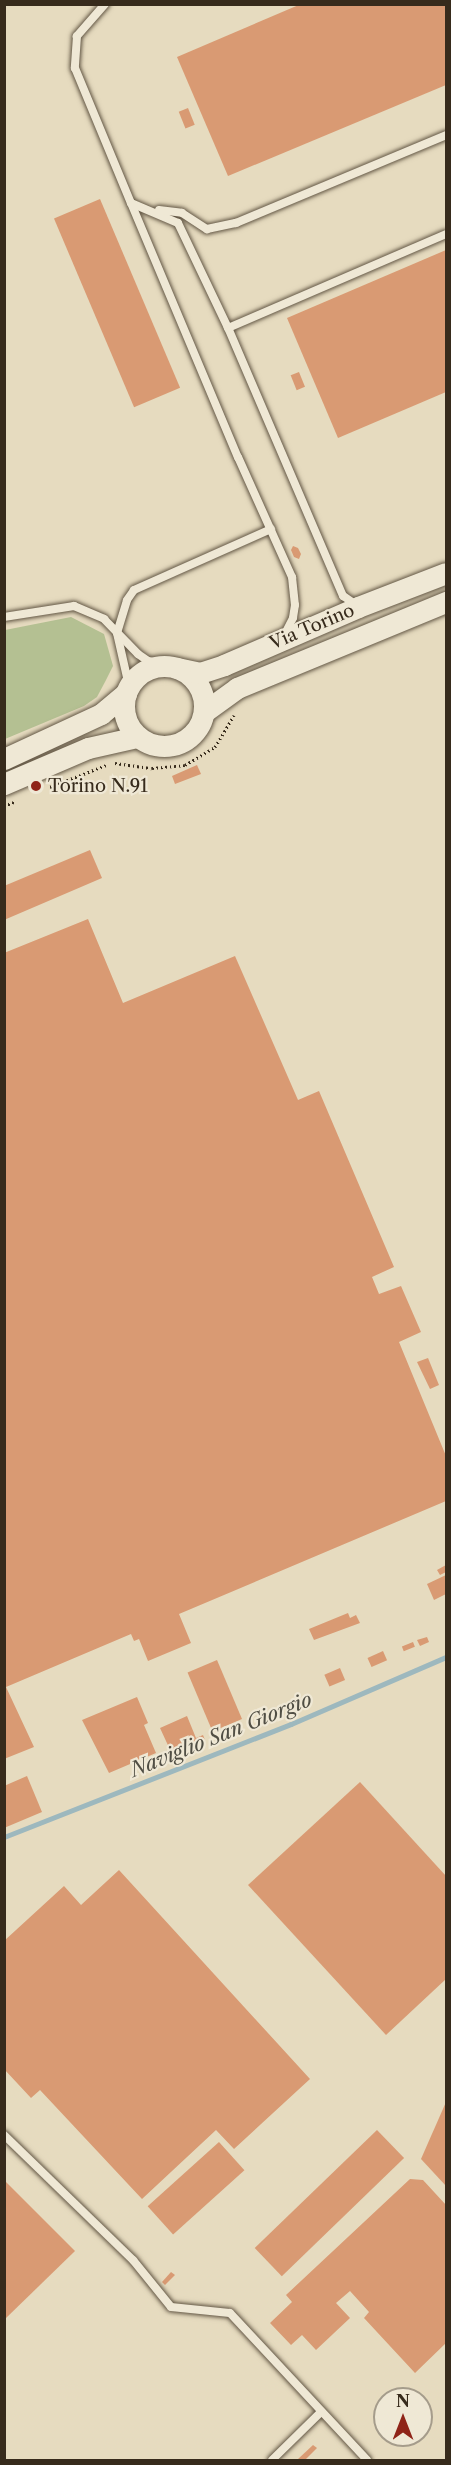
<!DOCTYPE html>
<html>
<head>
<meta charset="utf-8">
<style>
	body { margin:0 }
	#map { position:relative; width:451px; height:2465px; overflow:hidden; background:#e6dbbf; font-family:"Libre Caslon Text",serif }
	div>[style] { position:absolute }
	.green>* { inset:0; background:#b4c092 }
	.stream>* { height:5px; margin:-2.5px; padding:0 2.5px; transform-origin:2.5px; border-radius:2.5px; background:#9db8be }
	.building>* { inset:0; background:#d99a73; transform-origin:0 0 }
	.path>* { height:3px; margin-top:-1.5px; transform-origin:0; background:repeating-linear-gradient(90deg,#372b1c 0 1.5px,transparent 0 4.5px) }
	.roads { filter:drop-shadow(0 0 2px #635745) drop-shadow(0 0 2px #635745) }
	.lane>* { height:8px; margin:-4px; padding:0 4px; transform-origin:4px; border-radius:4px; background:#efe8d5 }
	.secondary>* { height:21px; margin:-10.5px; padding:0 10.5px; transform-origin:10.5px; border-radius:10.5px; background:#efe8d5 }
	.secondary>.ring { margin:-10.5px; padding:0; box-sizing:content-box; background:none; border:21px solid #efe8d5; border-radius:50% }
	.dots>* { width:16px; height:16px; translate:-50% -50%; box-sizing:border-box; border:3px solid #efe8d5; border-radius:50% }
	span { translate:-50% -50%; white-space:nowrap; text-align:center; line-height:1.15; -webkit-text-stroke:4.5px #efe8d5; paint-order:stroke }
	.street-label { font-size:18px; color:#372b1c }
	.poi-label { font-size:18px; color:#372b1c }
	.left { translate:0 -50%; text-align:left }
	.water-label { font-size:20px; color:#504e44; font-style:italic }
	.frame { position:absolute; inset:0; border:6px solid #372b1c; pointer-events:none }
	.north { position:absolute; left:373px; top:2387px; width:60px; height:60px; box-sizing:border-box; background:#efe8d5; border:2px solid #a59c8b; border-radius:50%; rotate:0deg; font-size:16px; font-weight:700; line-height:24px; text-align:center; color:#372b1c }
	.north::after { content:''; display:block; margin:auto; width:21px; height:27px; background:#8f2418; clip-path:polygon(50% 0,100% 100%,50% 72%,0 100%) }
</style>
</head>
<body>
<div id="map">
	<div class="green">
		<div style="clip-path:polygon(71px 617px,104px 634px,113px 666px,106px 680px,97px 697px,84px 706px,5px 739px,5px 630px)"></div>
	</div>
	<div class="stream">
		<div style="left:4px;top:1837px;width:308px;rotate:-21.5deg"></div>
		<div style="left:291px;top:1724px;width:169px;rotate:-23.4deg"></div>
	</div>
	<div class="building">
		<div style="clip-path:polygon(301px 4px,446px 4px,446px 85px,228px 176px,177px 57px)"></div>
		<div style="left:188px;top:108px;width:18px;height:10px;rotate:68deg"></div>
		<div style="left:100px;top:199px;width:205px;height:50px;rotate:67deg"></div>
		<div style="clip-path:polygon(446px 250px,446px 392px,338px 438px,287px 318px)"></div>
		<div style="left:299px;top:372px;width:16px;height:9px;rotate:68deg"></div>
		<div style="clip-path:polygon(293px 546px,298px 548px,301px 554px,299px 559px,294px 557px,291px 550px)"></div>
		<div style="clip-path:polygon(197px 765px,201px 774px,175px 784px,172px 776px)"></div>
		<div style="clip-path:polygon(90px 850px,102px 878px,4px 920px,4px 886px)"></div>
		<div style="clip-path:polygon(88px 919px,123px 1003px,235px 956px,298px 1100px,319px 1091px,394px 1267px,372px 1277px,379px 1294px,401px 1286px,421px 1332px,399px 1342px,446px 1456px,446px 1501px,179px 1614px,191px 1643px,148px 1661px,139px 1639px,134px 1641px,131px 1634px,6px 1687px,34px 1747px,4px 1759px,4px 953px)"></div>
		<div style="clip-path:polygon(428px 1358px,439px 1385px,430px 1389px,417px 1362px)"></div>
		<div style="clip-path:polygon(446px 1565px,446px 1572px,440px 1575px,437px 1570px)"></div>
		<div style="clip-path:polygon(446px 1575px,446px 1594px,434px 1600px,427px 1584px)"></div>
		<div style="clip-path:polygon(348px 1613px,350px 1618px,356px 1615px,360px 1623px,314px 1640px,309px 1629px)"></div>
		<div style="clip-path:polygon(427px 1637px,429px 1642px,420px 1646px,417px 1640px)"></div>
		<div style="left:413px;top:1642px;width:5px;height:12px;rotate:68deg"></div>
		<div style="left:383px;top:1651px;width:10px;height:17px;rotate:66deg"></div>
		<div style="left:217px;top:1660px;width:64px;height:32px;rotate:67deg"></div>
		<div style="left:340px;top:1668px;width:13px;height:17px;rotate:67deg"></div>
		<div style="clip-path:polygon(137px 1697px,148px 1723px,144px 1725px,156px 1753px,109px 1773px,82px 1720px)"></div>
		<div style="clip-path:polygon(187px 1716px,196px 1738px,203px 1735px,205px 1740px,172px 1754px,160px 1728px)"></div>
		<div style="clip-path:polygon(27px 1776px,42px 1812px,4px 1828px,4px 1786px)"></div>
		<div style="clip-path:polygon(360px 1782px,446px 1876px,446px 1979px,386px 2035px,248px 1885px)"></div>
		<div style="clip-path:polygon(119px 1870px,310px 2079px,234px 2149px,216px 2130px,142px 2199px,40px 2090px,31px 2098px,4px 2069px,4px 1941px,64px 1886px,81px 1905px)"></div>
		<div style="clip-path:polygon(446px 2102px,446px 2186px,421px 2159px)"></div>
		<div style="left:377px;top:2130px;width:39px;height:170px;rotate:46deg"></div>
		<div style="left:219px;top:2142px;width:38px;height:96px;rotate:48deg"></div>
		<div style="clip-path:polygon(410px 2179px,423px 2180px,446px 2205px,446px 2343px,415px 2373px,364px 2318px,369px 2312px,350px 2291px,336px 2303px,350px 2318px,316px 2350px,302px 2335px,291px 2345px,270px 2323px,292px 2302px,286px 2295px)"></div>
		<div style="clip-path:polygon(4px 2180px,75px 2251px,4px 2320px)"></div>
		<div style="clip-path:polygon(171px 2272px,175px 2275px,165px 2285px,162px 2282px)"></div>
		<div style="clip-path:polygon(313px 2445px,317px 2448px,305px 2460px,297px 2460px)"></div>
	</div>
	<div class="path">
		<div style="left:115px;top:763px;width:37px;rotate:8deg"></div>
		<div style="left:152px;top:768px;width:33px;rotate:-5deg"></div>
		<div style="left:185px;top:765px;width:35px;rotate:-31deg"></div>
		<div style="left:215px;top:747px;width:37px;rotate:-59deg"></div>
		<div style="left:50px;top:787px;width:60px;rotate:-21.4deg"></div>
		<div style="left:4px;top:806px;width:11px;rotate:-22deg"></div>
	</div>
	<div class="roads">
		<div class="lane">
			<div style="left:105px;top:4px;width:43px;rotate:131.2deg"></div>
			<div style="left:77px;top:36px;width:32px;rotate:94deg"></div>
			<div style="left:75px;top:68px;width:146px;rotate:67.5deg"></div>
			<div style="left:131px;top:203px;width:51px;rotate:23.1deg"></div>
			<div style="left:178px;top:223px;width:116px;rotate:64.5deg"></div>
			<div style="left:131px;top:203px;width:276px;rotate:67.2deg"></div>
			<div style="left:238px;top:457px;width:132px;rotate:65.8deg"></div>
			<div style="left:292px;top:577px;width:28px;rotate:84deg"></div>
			<div style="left:295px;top:605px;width:13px;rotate:99deg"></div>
			<div style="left:293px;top:618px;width:18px;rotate:117deg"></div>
			<div style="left:159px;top:210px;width:23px;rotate:7deg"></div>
			<div style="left:182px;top:213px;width:30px;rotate:33deg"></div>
			<div style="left:207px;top:229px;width:30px;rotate:-12deg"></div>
			<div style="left:236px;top:223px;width:228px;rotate:-22.7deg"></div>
			<div style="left:355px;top:604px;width:14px;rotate:-146deg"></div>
			<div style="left:343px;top:596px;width:292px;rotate:-113.2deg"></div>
			<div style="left:228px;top:328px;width:237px;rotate:-23.3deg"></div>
			<div style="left:4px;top:617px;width:71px;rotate:-8.9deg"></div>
			<div style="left:74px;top:606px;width:33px;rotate:23deg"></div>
			<div style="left:104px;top:619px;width:49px;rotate:45.8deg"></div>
			<div style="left:138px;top:654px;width:12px;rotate:35deg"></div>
			<div style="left:148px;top:661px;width:23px;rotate:13deg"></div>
			<div style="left:129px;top:686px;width:54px;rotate:-102.8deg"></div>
			<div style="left:117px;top:633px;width:34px;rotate:-73deg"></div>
			<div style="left:127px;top:600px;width:12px;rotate:-55deg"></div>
			<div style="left:134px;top:590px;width:150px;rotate:-24deg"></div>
			<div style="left:4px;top:2135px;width:180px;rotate:44.1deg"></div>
			<div style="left:133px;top:2260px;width:60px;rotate:51deg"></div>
			<div style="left:171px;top:2307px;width:59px;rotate:5.8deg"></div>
			<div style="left:230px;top:2313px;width:201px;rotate:47deg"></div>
			<div style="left:272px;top:2460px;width:69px;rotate:-44.4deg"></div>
		</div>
		<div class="secondary">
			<div class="ring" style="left:124px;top:666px;width:59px;height:59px"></div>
			<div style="left:177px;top:668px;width:24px;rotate:12deg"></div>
			<div style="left:200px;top:673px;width:25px;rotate:-18deg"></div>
			<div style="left:224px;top:665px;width:146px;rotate:-23.4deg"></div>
			<div style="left:358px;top:607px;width:94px;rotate:-21.1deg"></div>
			<div style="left:204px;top:712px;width:41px;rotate:-36deg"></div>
			<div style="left:237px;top:688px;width:226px;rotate:-22.4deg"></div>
			<div style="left:4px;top:759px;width:107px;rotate:-24.9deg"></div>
			<div style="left:101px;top:714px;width:33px;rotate:-40deg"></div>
			<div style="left:4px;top:784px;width:91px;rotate:-23.2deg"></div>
			<div style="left:88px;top:748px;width:50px;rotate:-12.7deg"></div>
		</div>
	</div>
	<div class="dots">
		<div style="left:36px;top:786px;background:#8f2418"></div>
	</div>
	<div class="street-label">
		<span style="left:312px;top:627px;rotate:-23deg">Via Torino</span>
	</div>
	<div class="poi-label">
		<span class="left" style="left:48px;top:786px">Torino N.91</span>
	</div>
	<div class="water-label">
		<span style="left:221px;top:1735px;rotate:-22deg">Naviglio San Giorgio</span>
	</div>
	<div class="frame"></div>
	<div class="north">N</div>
</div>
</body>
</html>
